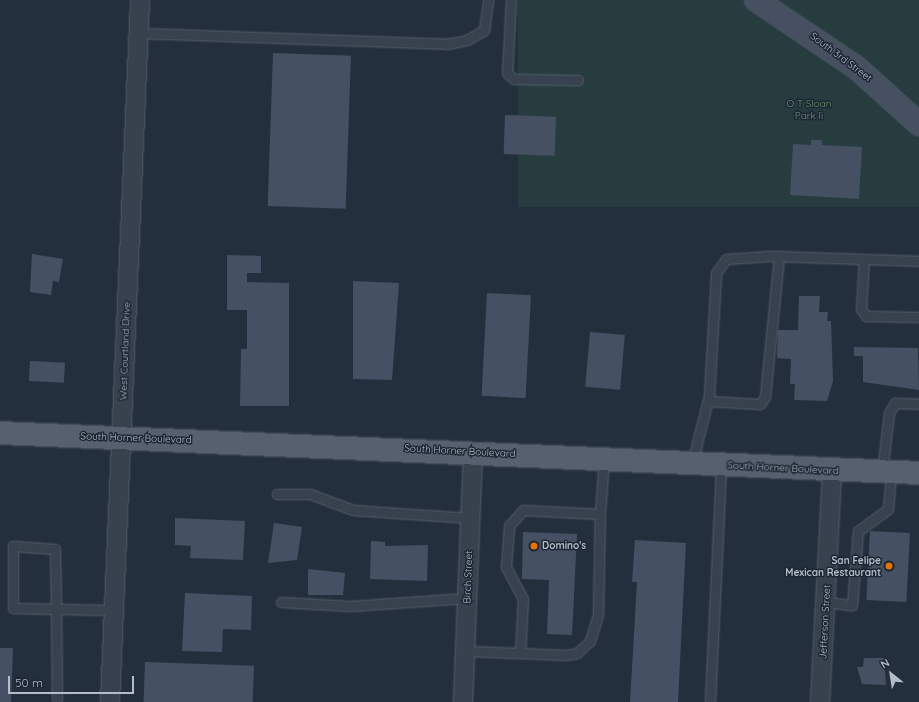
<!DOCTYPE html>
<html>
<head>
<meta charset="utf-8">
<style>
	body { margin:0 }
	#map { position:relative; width:919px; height:702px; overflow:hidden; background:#242f3e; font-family:Quicksand,sans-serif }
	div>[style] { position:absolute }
	.green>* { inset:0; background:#263c3f; transform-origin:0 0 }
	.building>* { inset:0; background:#455162; transform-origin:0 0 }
	.roads { filter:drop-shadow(0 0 1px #565f6c) drop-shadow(0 0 1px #565f6c) }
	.lane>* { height:9px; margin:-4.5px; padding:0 4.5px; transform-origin:4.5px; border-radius:4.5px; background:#38414e }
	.street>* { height:18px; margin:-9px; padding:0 9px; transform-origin:9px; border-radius:9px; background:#38414e }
	.secondary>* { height:22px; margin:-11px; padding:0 11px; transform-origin:11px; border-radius:11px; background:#465061 }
	.primary>* { height:22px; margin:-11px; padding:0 11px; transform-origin:11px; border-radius:11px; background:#56606e }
	.dots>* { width:11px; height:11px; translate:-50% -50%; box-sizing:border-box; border:2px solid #1d2633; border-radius:50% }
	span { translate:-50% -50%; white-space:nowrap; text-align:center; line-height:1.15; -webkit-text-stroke:3px #1d2633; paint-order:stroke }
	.street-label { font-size:10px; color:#b4bcc9 }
	.park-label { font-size:10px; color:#6b9a76 }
	.poi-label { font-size:10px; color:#b4bcc9; font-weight:700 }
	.left { translate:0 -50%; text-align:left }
	.right { translate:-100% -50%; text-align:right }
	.north { position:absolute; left:871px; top:654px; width:40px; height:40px; -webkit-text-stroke:3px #1d2633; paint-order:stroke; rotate:330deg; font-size:11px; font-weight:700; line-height:16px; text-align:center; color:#b4bcc9 }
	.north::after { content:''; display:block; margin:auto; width:14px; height:18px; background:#b4bcc9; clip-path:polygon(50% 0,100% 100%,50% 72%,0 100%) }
	.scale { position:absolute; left:8px; top:676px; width:126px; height:18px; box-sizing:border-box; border:2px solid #b4bcc9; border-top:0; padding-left:5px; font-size:12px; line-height:14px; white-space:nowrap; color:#b4bcc9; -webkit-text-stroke:3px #1d2633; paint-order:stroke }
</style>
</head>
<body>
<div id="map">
	<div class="green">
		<div style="left:518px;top:0;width:401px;height:207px"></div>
	</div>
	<div class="building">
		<div style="left:273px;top:53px;width:78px;height:153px;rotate:2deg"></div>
		<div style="left:505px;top:115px;width:51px;height:39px;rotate:2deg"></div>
		<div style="clip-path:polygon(811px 140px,822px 140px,822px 145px,862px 147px,859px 199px,790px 195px,793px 144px,811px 145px)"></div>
		<div style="clip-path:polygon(32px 254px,63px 259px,59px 282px,53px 281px,51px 295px,30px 292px)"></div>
		<div style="clip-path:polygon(227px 255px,261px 256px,261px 273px,247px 273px,247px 282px,289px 283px,289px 406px,240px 406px,241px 349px,247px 349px,247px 310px,227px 310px)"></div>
		<div style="clip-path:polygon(353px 281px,399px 283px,392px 380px,353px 379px)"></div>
		<div style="left:487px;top:293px;width:44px;height:103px;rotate:3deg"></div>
		<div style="clip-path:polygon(799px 296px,820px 296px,819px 312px,828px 312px,827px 321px,831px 321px,833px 381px,827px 401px,794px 400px,795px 384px,790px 384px,791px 359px,777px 358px,778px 330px,798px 330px)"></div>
		<div style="left:590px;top:332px;width:35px;height:55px;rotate:5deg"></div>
		<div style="clip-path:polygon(854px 347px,918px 348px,919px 390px,863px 382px,863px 356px,854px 356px)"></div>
		<div style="left:30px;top:361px;width:35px;height:20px;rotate:3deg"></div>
		<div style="clip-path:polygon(175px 518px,245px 521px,243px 560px,190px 558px,191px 546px,175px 545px)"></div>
		<div style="clip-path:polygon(274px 523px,302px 527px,297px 560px,268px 563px)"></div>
		<div style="left:870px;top:531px;width:40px;height:69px;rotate:3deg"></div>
		<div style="clip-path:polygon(523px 532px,577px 534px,572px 635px,547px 634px,549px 580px,522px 579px)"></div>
		<div style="clip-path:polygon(635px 540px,686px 543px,678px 702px,630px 702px,637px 582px,632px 582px)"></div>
		<div style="clip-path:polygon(371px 541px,385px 542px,385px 546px,428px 545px,427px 581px,370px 579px)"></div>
		<div style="clip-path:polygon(308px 569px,345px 573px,343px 595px,308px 595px)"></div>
		<div style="clip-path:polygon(185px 593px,252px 596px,251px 630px,223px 629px,222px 652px,182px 651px)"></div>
		<div style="clip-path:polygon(0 648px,13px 648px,11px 702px,0 702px)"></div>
		<div style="clip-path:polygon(864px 658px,884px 658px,886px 685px,862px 684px,857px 667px,863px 667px)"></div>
		<div style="left:145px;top:662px;width:109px;height:40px;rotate:2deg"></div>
	</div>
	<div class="roads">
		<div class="lane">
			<div style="left:511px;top:0;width:73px;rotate:93.1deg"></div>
			<div style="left:507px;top:73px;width:9px;rotate:41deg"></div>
			<div style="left:514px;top:79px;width:64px;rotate:0.9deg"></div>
			<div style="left:138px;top:33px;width:309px;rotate:2deg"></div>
			<div style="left:447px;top:44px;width:20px;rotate:-11deg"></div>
			<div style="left:467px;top:40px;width:20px;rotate:-30deg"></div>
			<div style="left:484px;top:30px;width:30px;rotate:-82deg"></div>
			<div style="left:864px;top:259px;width:50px;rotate:93.4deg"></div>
			<div style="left:861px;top:309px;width:9px;rotate:54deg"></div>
			<div style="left:866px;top:316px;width:53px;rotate:1.1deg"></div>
			<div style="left:708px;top:401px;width:52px;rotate:3.3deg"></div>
			<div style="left:760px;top:404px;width:9px;rotate:-54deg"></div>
			<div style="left:765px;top:397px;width:142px;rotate:-84.3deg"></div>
			<div style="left:692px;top:463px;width:69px;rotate:-75.8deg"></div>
			<div style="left:709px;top:396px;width:123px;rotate:-86.7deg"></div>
			<div style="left:716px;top:273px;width:17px;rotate:-54deg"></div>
			<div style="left:726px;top:259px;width:43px;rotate:-4deg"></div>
			<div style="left:769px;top:256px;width:150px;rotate:1.9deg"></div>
			<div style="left:882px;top:472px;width:59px;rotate:-83.2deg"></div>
			<div style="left:889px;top:413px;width:12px;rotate:-59deg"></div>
			<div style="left:895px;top:403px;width:24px;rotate:2deg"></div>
			<div style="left:277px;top:494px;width:33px"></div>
			<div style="left:310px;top:494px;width:46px;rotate:20.4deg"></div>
			<div style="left:353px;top:510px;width:117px;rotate:3.9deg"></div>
			<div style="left:13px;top:546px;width:42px;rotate:4.1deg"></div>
			<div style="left:55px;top:549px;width:60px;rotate:89deg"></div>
			<div style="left:56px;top:609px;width:43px;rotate:-178.7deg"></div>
			<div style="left:13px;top:608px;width:62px;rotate:-90deg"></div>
			<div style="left:281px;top:602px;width:69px;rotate:3.3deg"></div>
			<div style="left:350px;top:606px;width:117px;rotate:-3.9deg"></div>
			<div style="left:826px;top:602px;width:26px;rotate:7deg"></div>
			<div style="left:852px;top:605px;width:74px;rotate:-85.4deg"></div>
			<div style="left:858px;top:531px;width:37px;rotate:-36deg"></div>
			<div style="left:888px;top:509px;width:36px;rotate:-85deg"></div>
			<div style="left:465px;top:651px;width:55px;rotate:2.1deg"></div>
			<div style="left:520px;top:653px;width:54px;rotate:-86.8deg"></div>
			<div style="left:523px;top:599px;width:36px;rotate:-118deg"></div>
			<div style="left:506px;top:567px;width:41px;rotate:-85.8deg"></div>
			<div style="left:509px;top:526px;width:21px;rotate:-49deg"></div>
			<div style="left:523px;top:510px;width:77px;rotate:3deg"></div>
			<div style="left:600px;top:514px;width:56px;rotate:-85.9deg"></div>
			<div style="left:520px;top:653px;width:46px;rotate:2.5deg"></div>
			<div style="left:566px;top:655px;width:11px;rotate:-10deg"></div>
			<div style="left:577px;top:653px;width:18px;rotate:-43deg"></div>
			<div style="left:590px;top:641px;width:28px;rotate:-73deg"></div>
			<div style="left:598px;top:614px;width:100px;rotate:-88.9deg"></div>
			<div style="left:57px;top:699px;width:90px;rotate:-90.6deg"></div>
			<div style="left:56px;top:609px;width:58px;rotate:1deg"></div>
			<div style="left:710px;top:702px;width:237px;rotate:-87.3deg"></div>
		</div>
		<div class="street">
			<div style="left:110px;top:702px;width:703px;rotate:-87.55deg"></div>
			<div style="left:463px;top:702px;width:250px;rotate:-87.7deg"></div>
			<div style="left:820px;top:702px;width:232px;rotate:-87deg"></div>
		</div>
		<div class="secondary">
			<div style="left:756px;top:0;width:122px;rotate:34deg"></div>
			<div style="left:857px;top:68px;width:84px;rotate:42.1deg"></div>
		</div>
		<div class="primary">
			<div style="left:0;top:433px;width:920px;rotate:2.49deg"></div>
		</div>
	</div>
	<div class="dots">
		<div style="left:534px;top:546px;background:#e8710a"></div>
		<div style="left:889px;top:566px;background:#e8710a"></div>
	</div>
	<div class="street-label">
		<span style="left:841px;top:57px;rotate:37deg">South 3rd Street</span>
		<span style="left:125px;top:351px;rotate:-88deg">West Courtland Drive</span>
		<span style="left:136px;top:438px;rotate:2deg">South Horner Boulevard</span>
		<span style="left:460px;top:451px;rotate:3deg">South Horner Boulevard</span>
		<span style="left:783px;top:468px;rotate:3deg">South Horner Boulevard</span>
		<span style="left:468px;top:577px;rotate:-88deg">Birch Street</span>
		<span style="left:825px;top:622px;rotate:-87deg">Jefferson Street</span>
	</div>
	<div class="park-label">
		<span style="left:809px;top:109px">O T Sloan<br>Park Ii</span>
	</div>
	<div class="poi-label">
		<span class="left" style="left:542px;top:546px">Domino's</span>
		<span class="right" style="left:881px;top:566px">San Felipe<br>Mexican Restaurant</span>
	</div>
	<div class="north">N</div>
	<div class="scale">50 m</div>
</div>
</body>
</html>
